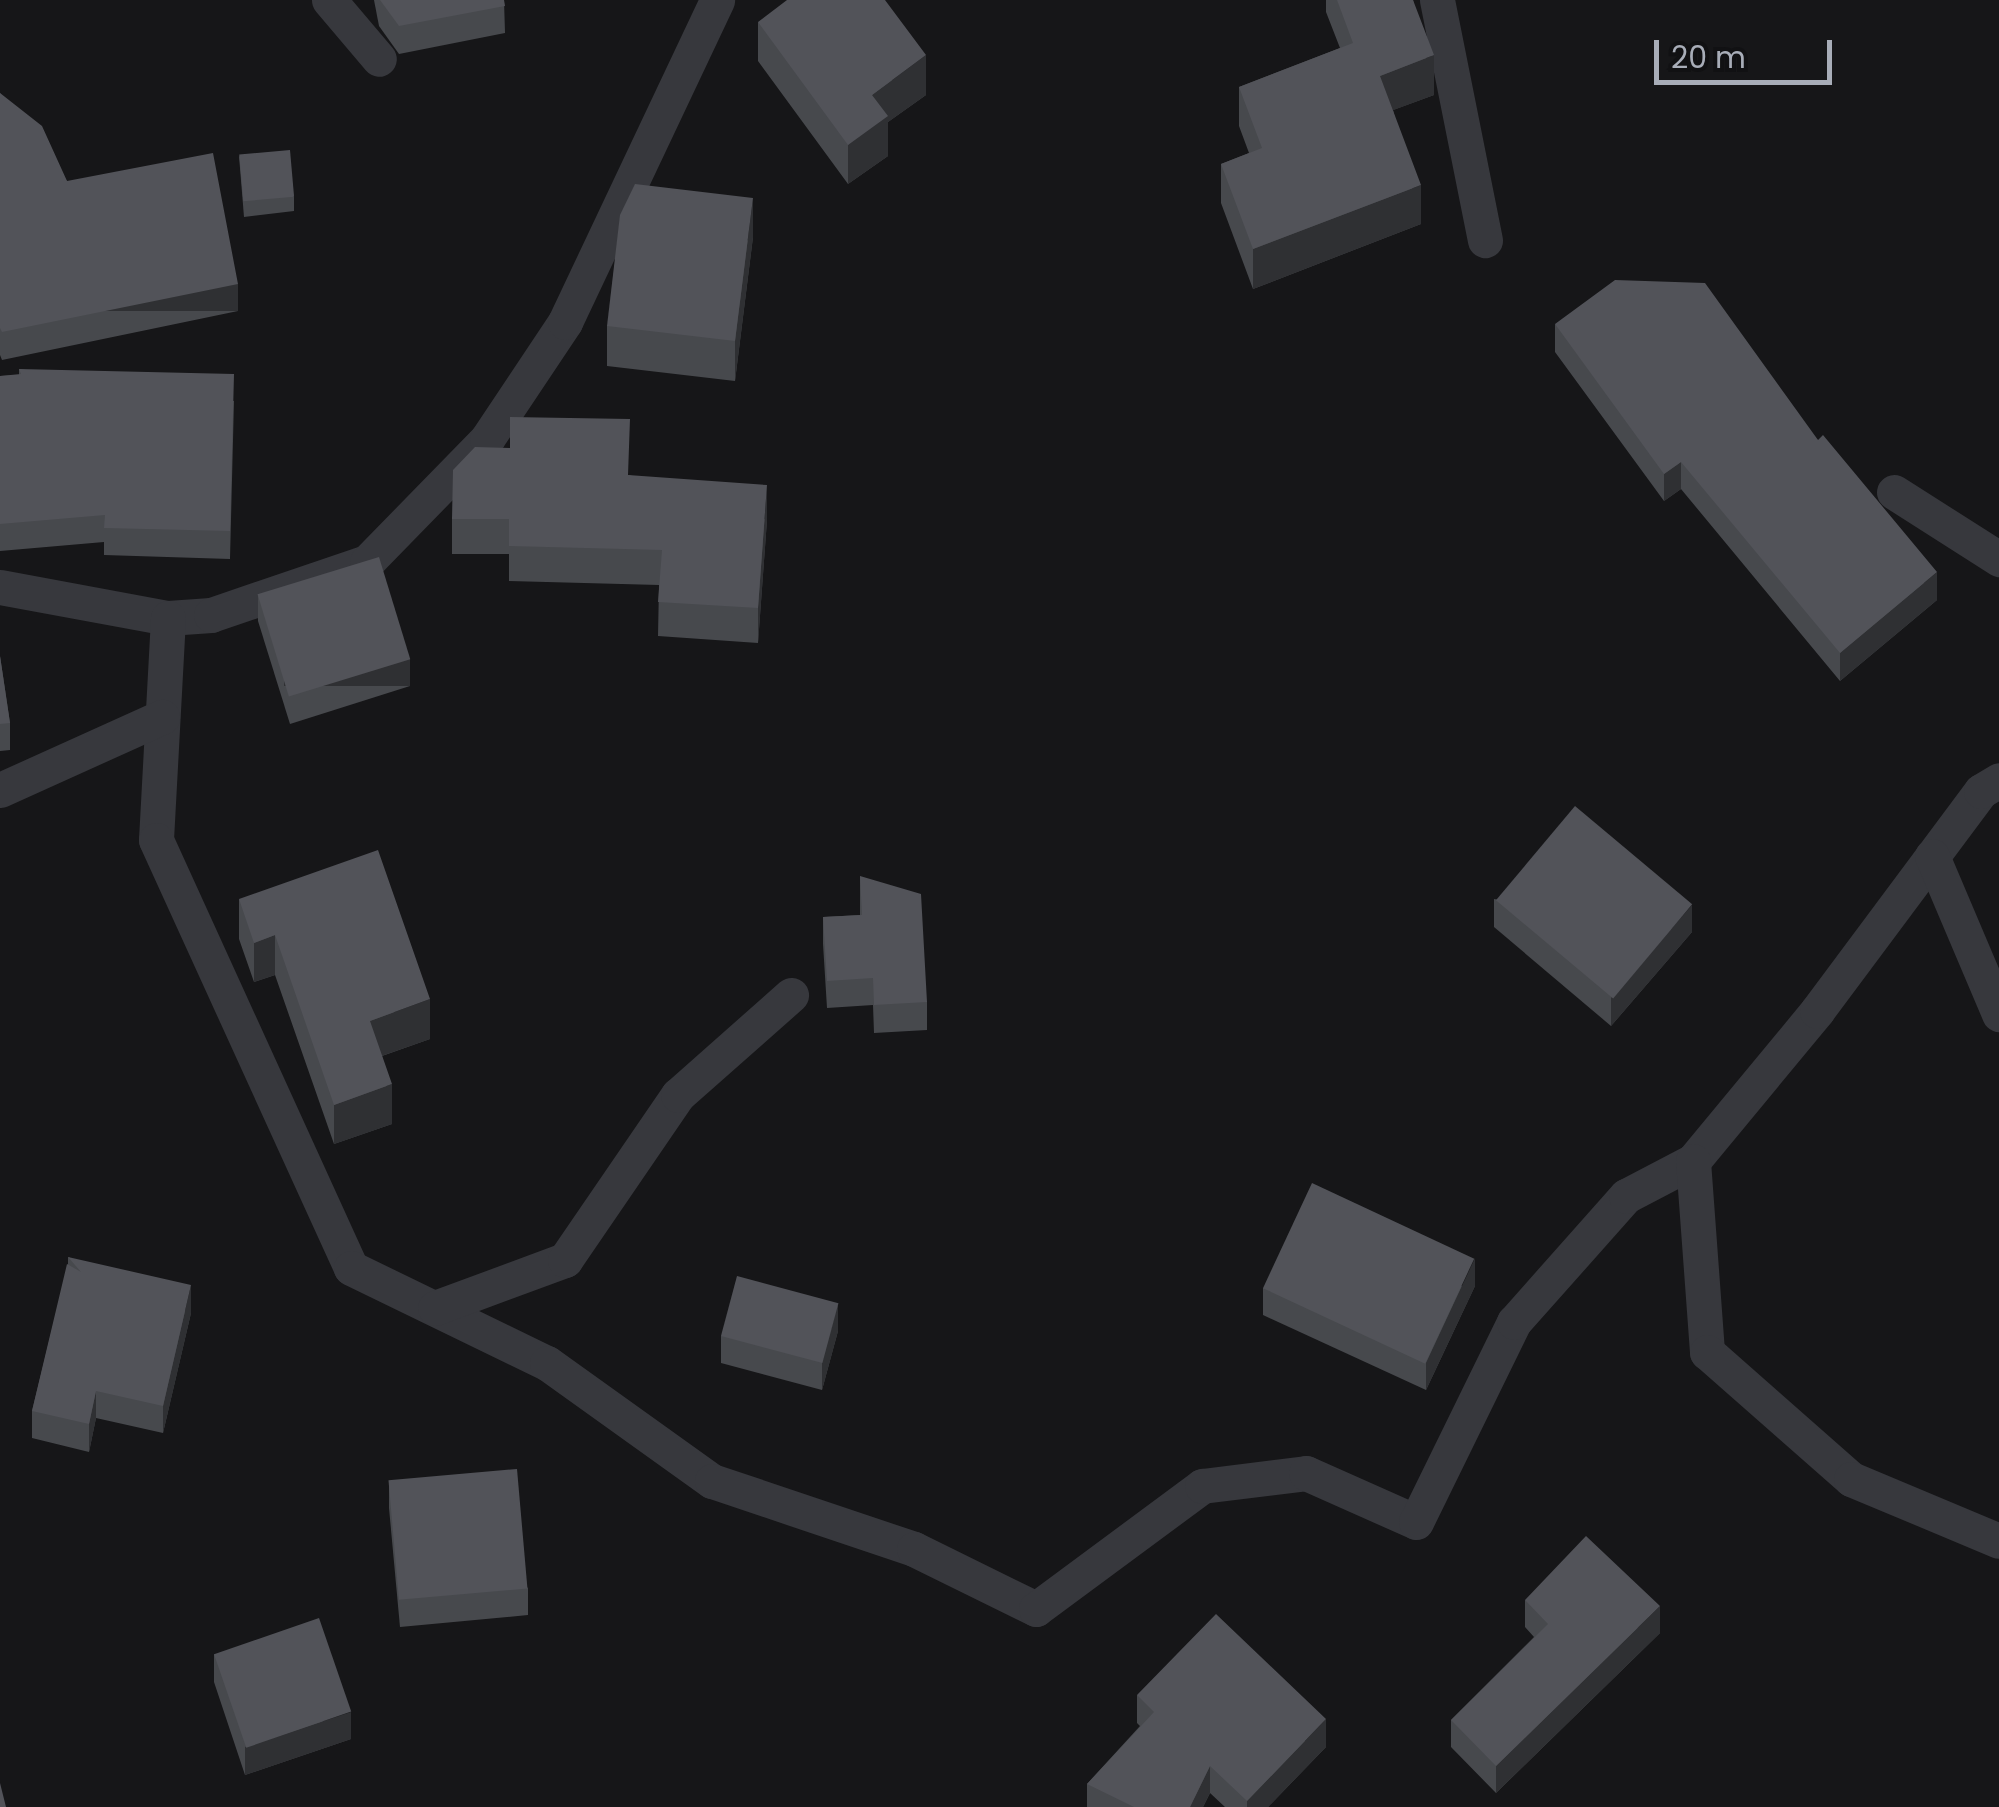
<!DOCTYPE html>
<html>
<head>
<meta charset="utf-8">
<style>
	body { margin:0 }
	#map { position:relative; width:1999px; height:1807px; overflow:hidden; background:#161618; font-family:Poppins,sans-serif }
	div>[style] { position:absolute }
	.service>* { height:35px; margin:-17.5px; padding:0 17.5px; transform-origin:17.5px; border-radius:17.5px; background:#37383d }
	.wall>* { inset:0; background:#47494d }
	.shaded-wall>* { inset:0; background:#2f3033; transform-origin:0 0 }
	.building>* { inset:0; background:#525359; transform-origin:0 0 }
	span { translate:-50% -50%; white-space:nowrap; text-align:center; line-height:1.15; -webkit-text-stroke:9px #111113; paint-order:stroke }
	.scale { position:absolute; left:1654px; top:40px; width:178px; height:45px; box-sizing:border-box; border:5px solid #a8adb8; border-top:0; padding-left:12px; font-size:30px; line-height:35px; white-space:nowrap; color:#a8adb8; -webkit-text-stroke:8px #111113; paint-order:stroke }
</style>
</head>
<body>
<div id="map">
	<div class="service">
		<div style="left:329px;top:0;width:77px;rotate:49.7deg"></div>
		<div style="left:1437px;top:0;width:245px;rotate:78.7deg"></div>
		<div style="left:1894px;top:492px;width:125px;rotate:32.5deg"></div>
		<div style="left:0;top:587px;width:171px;rotate:10.5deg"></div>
		<div style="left:168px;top:618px;width:43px;rotate:-4deg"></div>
		<div style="left:211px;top:615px;width:165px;rotate:-18.8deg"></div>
		<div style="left:367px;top:562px;width:172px;rotate:-45.7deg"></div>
		<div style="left:487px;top:439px;width:141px;rotate:-56.3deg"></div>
		<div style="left:565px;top:322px;width:356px;rotate:-64.7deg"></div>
		<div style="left:168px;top:618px;width:222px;rotate:93.1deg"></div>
		<div style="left:156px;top:840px;width:470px;rotate:65.5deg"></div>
		<div style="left:351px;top:1268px;width:218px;rotate:25.9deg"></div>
		<div style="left:547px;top:1363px;width:203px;rotate:35.6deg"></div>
		<div style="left:712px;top:1481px;width:213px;rotate:18.6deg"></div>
		<div style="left:914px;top:1549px;width:136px;rotate:26.2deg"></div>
		<div style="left:1036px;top:1609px;width:207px;rotate:-36.5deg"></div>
		<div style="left:1202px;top:1486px;width:105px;rotate:-7.1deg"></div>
		<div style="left:1306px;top:1473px;width:120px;rotate:24deg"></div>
		<div style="left:1416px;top:1522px;width:223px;rotate:-63.9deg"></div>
		<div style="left:1514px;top:1322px;width:169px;rotate:-48.4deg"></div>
		<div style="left:1626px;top:1196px;width:76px;rotate:-27.6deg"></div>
		<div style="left:1693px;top:1161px;width:195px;rotate:-50.4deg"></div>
		<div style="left:1817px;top:1011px;width:274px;rotate:-53.3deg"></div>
		<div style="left:1981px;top:791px;width:21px;rotate:-31deg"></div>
		<div style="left:0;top:790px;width:178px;rotate:-24.3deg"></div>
		<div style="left:1932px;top:856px;width:172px;rotate:67deg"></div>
		<div style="left:1693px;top:1161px;width:192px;rotate:85.8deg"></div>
		<div style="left:1707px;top:1352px;width:192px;rotate:41.4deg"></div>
		<div style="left:1851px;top:1479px;width:160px;rotate:22.7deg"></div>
		<div style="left:435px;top:1308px;width:139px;rotate:-20.3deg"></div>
		<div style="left:565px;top:1260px;width:200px;rotate:-55.6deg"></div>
		<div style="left:678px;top:1095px;width:151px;rotate:-41.5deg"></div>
	</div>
	<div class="wall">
		<div style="clip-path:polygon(374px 0,504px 0,505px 33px,399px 54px,379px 26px)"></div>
		<div style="clip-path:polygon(1326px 0,1413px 0,1434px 95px,1393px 110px,1421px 224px,1253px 289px,1221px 203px,1221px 164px,1249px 153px,1239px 126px,1239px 87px,1340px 48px,1326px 12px)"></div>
		<div style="clip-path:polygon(758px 22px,926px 95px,888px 122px,888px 156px,848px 184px,758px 61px)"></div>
		<div style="clip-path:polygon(0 93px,67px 181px,238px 311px,2px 360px,0 355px)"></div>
		<div style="clip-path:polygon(239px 156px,294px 197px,294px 211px,244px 217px)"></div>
		<div style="clip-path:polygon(753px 237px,735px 381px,607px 366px,607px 326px)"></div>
		<div style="clip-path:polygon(1555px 324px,1818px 440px,1937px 600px,1840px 681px,1681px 489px,1664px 501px,1555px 352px)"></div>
		<div style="clip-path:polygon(19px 369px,234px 401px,230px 559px,104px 555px,104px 542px,0 551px,0 376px,19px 375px)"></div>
		<div style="clip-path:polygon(629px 475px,767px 520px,758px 643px,658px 636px,659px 585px,509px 581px,509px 554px,452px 554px,452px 519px)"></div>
		<div style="clip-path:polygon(258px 594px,410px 686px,290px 724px,258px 621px)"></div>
		<div style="clip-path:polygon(0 656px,10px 723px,10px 750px,0 751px)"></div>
		<div style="clip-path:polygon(860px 876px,927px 1002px,927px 1030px,874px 1033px,873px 1005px,827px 1008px,823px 944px,823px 917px,860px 915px)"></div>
		<div style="clip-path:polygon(239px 899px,430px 1039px,382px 1056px,392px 1124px,334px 1144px,275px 975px,254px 982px,239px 939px)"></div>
		<div style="clip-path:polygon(1494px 899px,1692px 932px,1611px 1026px,1494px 927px)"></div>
		<div style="clip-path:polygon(68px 1257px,191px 1313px,163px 1433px,96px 1418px,89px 1452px,32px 1438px,32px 1411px,68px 1264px)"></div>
		<div style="clip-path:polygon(1475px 1286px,1426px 1390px,1263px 1315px,1263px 1288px)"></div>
		<div style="clip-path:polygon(838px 1331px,822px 1390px,721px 1363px,721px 1336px)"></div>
		<div style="clip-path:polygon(389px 1481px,528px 1588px,528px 1615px,400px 1627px,389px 1508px)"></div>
		<div style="clip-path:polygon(1525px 1600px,1660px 1633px,1496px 1793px,1451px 1747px,1451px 1720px,1534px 1637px,1525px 1627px)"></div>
		<div style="clip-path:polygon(214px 1654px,351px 1739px,245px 1775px,214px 1682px)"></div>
		<div style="clip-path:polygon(1137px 1695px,1326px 1747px,1268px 1807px,1225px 1807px,1210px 1793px,1203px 1807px,1087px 1807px,1087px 1784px,1140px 1726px,1137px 1723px)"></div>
	</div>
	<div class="shaded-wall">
		<div style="clip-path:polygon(926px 55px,926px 95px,888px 122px,888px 156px,848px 184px,848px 145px,872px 95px)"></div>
		<div style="clip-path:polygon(1434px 55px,1434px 95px,1380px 115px,1380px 76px)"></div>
		<div style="clip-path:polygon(1421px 185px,1421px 224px,1253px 289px,1253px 249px)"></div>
		<div style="clip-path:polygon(753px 198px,753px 237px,735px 381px,735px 341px)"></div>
		<div style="left:238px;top:284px;width:27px;height:241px;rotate:90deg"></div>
		<div style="clip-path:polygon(1681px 462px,1681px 489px,1664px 501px,1664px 474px)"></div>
		<div style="clip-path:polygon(767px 485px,767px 520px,758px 643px,758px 608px)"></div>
		<div style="clip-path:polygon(1937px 572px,1937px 600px,1840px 681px,1840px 653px)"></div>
		<div style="left:410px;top:659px;width:27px;height:126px;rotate:90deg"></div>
		<div style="clip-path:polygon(1692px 905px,1692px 932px,1611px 1026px,1611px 998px)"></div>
		<div style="clip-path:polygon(275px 935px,275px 975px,254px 982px,254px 943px)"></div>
		<div style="clip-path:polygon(430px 999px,430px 1039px,370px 1060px,370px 1021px)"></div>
		<div style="clip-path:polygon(392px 1084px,392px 1124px,334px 1144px,334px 1105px)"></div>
		<div style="clip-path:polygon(1475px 1258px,1475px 1286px,1426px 1390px,1426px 1363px)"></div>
		<div style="clip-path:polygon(191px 1285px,191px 1313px,163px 1433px,163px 1406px)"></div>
		<div style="clip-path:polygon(838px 1303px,838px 1331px,822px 1390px,822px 1362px)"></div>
		<div style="clip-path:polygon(96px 1391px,96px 1418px,89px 1452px,89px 1424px)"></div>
		<div style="clip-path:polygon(1660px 1606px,1660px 1633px,1496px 1793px,1496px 1766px)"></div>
		<div style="clip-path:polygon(351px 1712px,351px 1739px,245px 1775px,245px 1747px)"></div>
		<div style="clip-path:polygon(1326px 1719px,1326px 1747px,1268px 1807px,1247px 1807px,1247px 1801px)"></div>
		<div style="clip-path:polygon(1210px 1766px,1210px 1793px,1203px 1807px,1190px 1807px)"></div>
	</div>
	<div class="building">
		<div style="clip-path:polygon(380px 0,504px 0,505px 6px,399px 26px)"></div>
		<div style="clip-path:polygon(787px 0,885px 0,926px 55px,872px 95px,888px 116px,848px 145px,758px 22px)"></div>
		<div style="clip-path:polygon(1337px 0,1413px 0,1434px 55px,1380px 76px,1421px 185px,1253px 249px,1221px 164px,1262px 148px,1239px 87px,1353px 43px)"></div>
		<div style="clip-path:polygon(0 93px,42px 126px,67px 181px,213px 153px,238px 284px,2px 332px,0 328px)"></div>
		<div style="left:290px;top:150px;width:47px;height:51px;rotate:85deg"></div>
		<div style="clip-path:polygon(635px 184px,753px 198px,735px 341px,607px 326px,620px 215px)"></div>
		<div style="clip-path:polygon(1615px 280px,1705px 283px,1818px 440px,1823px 435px,1937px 572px,1840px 653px,1681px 462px,1664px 474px,1555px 324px)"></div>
		<div style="clip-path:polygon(19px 369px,234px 374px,230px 531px,104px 528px,105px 515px,0 524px,0 376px,21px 374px)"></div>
		<div style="clip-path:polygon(510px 417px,630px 419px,628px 475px,767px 485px,758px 608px,658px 602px,662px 550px,509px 546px,509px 519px,452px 519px,453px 470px,475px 447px,510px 448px)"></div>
		<div style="left:379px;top:557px;width:107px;height:127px;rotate:73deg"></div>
		<div style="clip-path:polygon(0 656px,10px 723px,0 724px)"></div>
		<div style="left:1575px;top:806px;width:153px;height:123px;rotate:40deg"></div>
		<div style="clip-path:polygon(378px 850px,430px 999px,370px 1021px,392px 1084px,334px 1105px,275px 935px,254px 943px,239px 899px)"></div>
		<div style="clip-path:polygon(860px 876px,921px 894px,927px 1002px,874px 1005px,873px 978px,827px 981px,823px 917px,862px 915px)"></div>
		<div style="left:1312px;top:1183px;width:179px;height:116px;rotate:25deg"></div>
		<div style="clip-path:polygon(68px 1257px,191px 1285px,163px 1406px,96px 1391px,89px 1424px,32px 1411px,67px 1264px,81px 1272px)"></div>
		<div style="left:737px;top:1276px;width:105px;height:62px;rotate:15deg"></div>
		<div style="left:517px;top:1469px;width:120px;height:129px;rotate:85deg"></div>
		<div style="clip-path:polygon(1586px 1536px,1660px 1606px,1496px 1766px,1451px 1720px,1548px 1624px,1525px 1600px)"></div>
		<div style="clip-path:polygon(1216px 1614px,1326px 1719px,1247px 1801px,1210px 1766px,1190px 1807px,1134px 1807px,1087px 1784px,1154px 1712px,1137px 1695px)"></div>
		<div style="left:319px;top:1618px;width:99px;height:111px;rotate:71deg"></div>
		<div style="clip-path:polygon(0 1783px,6px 1807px,0 1807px)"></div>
	</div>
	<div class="scale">20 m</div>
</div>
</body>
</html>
